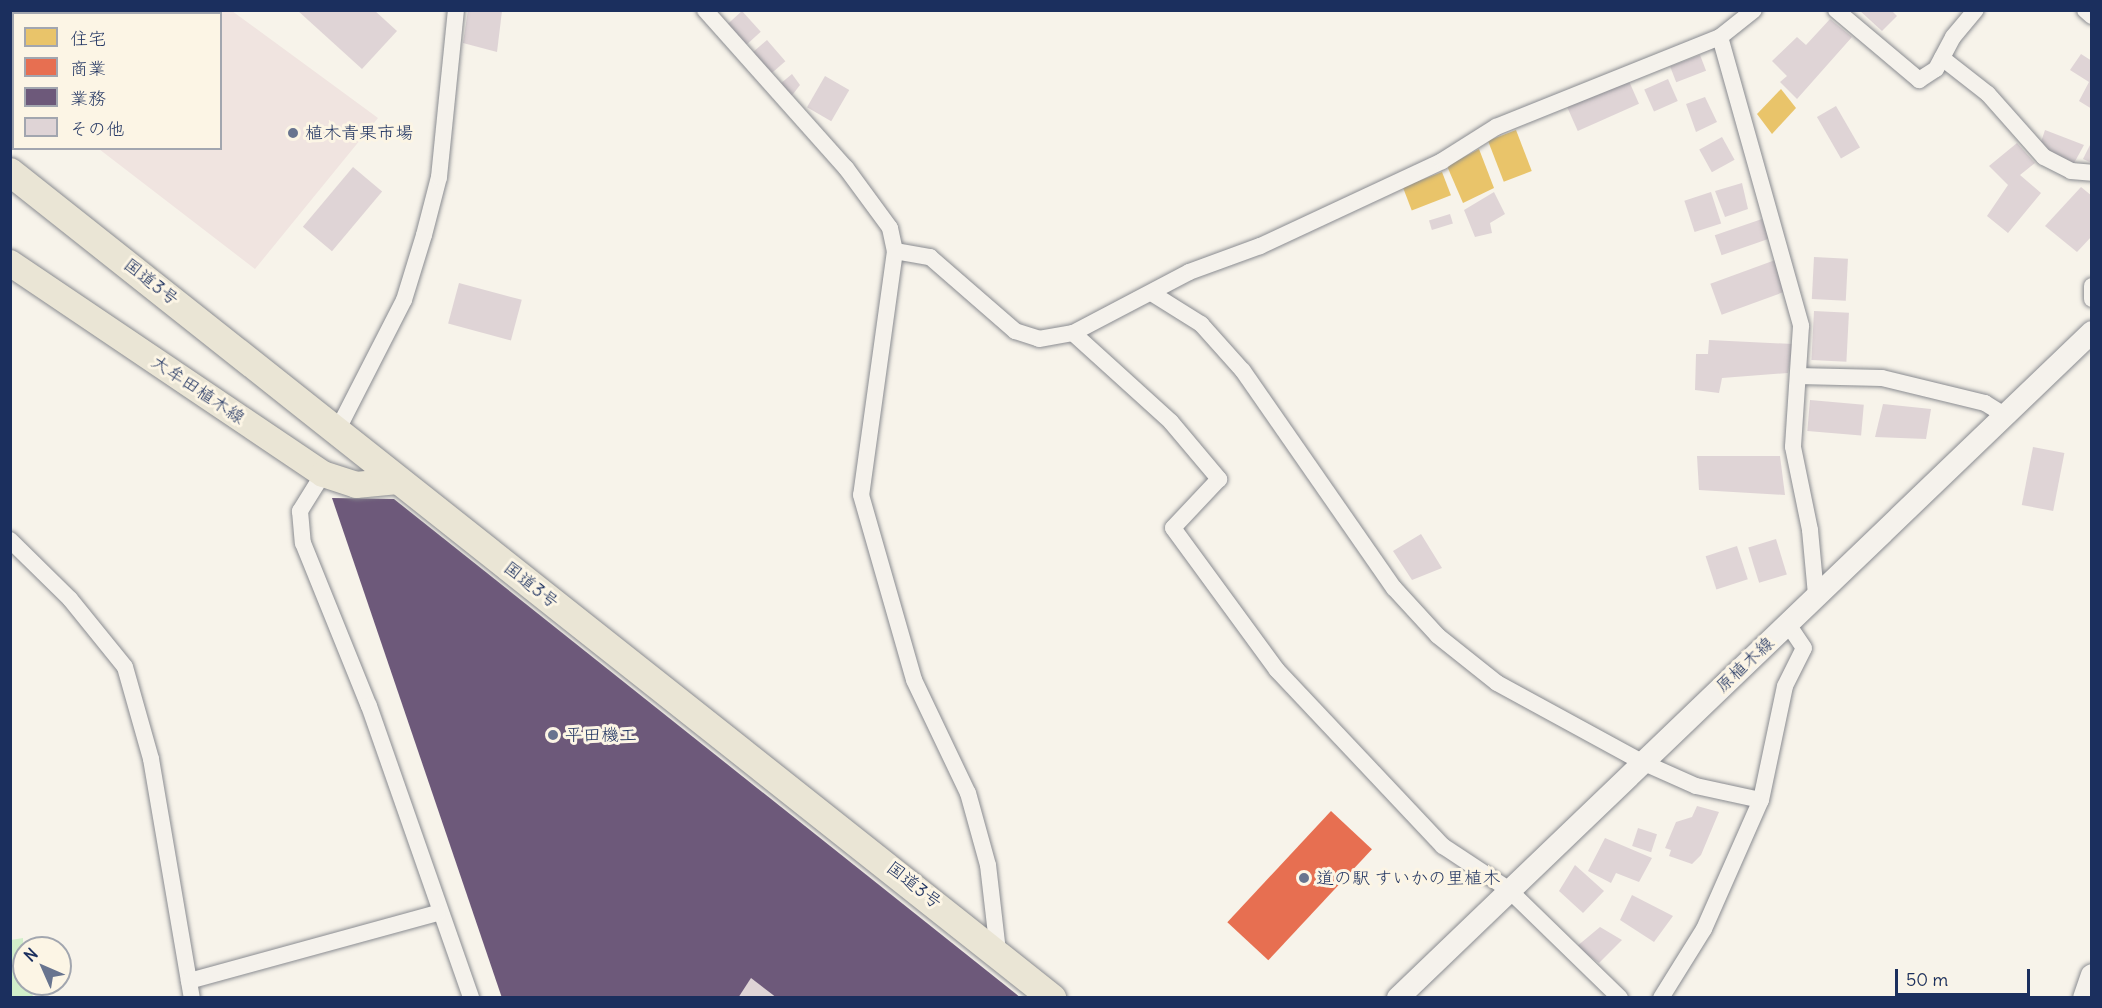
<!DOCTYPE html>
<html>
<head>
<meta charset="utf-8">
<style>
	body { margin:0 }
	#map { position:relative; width:2102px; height:1008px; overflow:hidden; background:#f7f3ea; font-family:Delius,"Klee One",sans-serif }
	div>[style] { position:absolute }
	.built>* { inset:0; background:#f0e4e0 }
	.green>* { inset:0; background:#d2efca }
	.homes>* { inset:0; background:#e9c46a; transform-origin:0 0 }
	.shops>* { inset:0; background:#e76f51; transform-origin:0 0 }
	.offices>* { inset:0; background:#6d597a }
	.building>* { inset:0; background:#dfd4d6; transform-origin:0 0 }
	.roads { filter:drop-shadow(0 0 2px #8a8c91) drop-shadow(0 0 2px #8a8c91) }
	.street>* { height:16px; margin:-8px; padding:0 8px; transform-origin:8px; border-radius:8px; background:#f5f2ec }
	.secondary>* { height:22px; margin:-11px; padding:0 11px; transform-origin:11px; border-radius:11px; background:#f5f2ec }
	.primary>* { height:26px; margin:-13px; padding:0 13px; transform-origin:13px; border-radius:13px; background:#eae5d5 }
	.highway>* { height:28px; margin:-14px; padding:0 14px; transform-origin:14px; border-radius:14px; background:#eae5d5 }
	.dots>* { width:16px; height:16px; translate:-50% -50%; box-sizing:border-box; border:3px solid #fcf5e5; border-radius:50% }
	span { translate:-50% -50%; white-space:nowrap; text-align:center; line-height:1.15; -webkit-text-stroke:6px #fcf5e5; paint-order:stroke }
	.poi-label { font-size:18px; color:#1b2f5e }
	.left { translate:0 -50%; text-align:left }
	.street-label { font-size:18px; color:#1b2f5e }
	.frame { position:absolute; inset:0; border:12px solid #1b2f5e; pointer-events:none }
	.legend { position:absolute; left:12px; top:12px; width:210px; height:138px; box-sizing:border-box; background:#fcf5e5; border:2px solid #a2a6af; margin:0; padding:8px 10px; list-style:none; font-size:18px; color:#1b2f5e }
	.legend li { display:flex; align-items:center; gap:12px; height:30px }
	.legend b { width:30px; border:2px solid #a2a6af }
	.north { position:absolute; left:12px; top:936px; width:60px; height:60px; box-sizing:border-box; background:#fcf5e5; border:2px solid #a2a6af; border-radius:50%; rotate:315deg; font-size:16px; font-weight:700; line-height:24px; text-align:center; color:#1b2f5e }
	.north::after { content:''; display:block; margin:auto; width:21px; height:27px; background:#68748f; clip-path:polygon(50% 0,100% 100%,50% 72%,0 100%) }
	.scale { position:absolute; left:1895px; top:969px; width:135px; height:27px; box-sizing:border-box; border:3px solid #1b2f5e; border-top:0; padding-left:8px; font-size:18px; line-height:21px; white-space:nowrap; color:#1b2f5e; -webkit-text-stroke:4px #fcf5e5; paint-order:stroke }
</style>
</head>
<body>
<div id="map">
	<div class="built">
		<div style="clip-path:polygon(87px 10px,232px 11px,378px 118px,255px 269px,99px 149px,220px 148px,220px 14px)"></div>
	</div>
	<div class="green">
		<div style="clip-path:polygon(23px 938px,24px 984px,30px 984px,33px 997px,11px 997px,11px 940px)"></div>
	</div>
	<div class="homes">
		<div style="clip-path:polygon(1781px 89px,1796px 108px,1772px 134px,1757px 114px)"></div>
		<div style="left:1516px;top:130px;width:44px;height:30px;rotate:69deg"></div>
		<div style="clip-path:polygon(1479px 149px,1494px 188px,1463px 203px,1447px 166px)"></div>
		<div style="left:1442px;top:172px;width:25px;height:42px;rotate:69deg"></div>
	</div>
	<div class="shops">
		<div style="left:1331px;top:811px;width:56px;height:152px;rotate:43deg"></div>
	</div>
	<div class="offices">
		<div style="clip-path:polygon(332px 498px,394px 499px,1021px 998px,502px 998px)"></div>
	</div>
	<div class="building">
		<div style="clip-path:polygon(297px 10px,374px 10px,397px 31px,362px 69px)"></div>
		<div style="clip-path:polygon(468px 10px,502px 11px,497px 52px,463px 43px)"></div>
		<div style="clip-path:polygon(1859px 10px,1891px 10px,1897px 16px,1882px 31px)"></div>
		<div style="left:742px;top:11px;width:28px;height:23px;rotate:48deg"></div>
		<div style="clip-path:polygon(1830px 19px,1852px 37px,1797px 99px,1780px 82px,1787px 76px,1772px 61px,1797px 37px,1806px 45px)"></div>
		<div style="left:767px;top:40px;width:28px;height:23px;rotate:49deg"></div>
		<div style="clip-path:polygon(2081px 54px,2092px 61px,2092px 109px,2079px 101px,2089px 82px,2070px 70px)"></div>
		<div style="left:1700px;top:55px;width:17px;height:32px;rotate:69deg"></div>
		<div style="clip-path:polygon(792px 74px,800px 85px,790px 98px,780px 84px)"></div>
		<div style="left:825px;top:76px;width:28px;height:36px;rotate:30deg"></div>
		<div style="left:1628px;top:79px;width:27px;height:67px;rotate:66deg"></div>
		<div style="left:1668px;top:79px;width:24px;height:26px;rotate:66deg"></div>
		<div style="clip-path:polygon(1705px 97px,1717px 122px,1696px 132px,1686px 104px)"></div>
		<div style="left:1836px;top:106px;width:48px;height:22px;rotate:60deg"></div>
		<div style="clip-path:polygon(2045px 130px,2084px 145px,2073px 165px,2039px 148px)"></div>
		<div style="left:1722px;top:137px;width:26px;height:26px;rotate:61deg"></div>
		<div style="clip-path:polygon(2092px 141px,2092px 163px,2083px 159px)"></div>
		<div style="clip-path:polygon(2017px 143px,2035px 163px,2020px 175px,2041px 193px,2008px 233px,1987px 216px,2008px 185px,1989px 166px)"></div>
		<div style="left:353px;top:167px;width:38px;height:78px;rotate:40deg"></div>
		<div style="clip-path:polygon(1742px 183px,1748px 209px,1725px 217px,1715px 191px)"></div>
		<div style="clip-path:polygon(2081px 187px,2092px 196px,2092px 236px,2077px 252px,2045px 226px)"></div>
		<div style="clip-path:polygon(1494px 192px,1505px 214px,1490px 223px,1492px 233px,1475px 237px,1464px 210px)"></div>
		<div style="left:1711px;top:192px;width:33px;height:28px;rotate:72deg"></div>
		<div style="left:1450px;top:214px;width:10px;height:22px;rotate:73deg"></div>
		<div style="left:1762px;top:219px;width:21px;height:50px;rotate:71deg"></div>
		<div style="left:1814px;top:257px;width:34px;height:42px;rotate:3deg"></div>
		<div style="left:1778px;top:259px;width:33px;height:72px;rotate:70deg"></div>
		<div style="left:459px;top:283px;width:65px;height:42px;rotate:15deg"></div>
		<div style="left:1814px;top:311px;width:35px;height:49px;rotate:3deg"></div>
		<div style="clip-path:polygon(1709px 340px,1793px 344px,1788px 373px,1722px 378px,1719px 393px,1695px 390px,1696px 354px,1708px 354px)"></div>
		<div style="left:1810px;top:400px;width:54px;height:31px;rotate:5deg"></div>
		<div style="clip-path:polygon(1883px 404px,1931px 409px,1926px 439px,1875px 437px)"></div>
		<div style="left:2033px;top:447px;width:32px;height:59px;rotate:11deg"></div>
		<div style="clip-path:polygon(1697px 456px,1780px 456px,1785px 495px,1699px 490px)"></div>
		<div style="clip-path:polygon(1421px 534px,1442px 568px,1412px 580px,1393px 551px)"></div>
		<div style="left:1776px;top:539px;width:37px;height:29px;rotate:73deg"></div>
		<div style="left:1737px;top:546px;width:35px;height:33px;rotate:72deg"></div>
		<div style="clip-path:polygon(1697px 806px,1719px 812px,1701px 855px,1692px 864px,1669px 856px,1671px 850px,1665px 848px,1676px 822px,1692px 817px)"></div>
		<div style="left:1638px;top:828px;width:20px;height:19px;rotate:18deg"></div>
		<div style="clip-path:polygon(1605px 838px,1652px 858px,1639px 882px,1616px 873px,1611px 883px,1588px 871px)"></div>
		<div style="clip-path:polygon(1575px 865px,1604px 891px,1583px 913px,1559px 891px)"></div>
		<div style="clip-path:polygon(1632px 895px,1673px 916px,1654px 942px,1620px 920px)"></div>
		<div style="clip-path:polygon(1600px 927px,1622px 940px,1599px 963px,1576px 947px)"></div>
		<div style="clip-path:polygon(751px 978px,777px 998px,738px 998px)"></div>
	</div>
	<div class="roads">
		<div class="street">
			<div style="left:705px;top:10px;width:212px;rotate:48.3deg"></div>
			<div style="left:846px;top:168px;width:74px;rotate:53.7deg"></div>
			<div style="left:890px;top:228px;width:24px;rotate:78deg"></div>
			<div style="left:895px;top:251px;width:246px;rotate:97.9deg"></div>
			<div style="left:861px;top:495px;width:192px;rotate:74deg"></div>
			<div style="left:914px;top:680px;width:125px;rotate:64.5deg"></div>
			<div style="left:968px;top:793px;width:75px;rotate:74.5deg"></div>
			<div style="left:988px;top:865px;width:87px;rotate:83.4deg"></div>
			<div style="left:1836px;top:10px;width:109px;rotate:40.1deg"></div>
			<div style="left:1919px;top:80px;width:20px;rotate:-33deg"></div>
			<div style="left:1936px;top:69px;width:36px;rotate:-62deg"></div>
			<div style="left:1953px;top:37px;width:35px;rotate:-50deg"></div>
			<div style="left:2085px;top:10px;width:9px;rotate:41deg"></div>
			<div style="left:10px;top:13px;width:9px;rotate:-21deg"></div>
			<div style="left:1720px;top:37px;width:300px;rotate:74.3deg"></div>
			<div style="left:1801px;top:326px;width:121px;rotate:93.8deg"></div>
			<div style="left:1793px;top:447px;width:85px;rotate:78.4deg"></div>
			<div style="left:1810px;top:530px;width:65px;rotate:84.7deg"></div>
			<div style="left:1942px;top:58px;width:58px;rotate:38deg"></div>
			<div style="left:1988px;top:94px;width:84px;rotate:48.4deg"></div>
			<div style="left:2044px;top:157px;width:30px;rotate:27deg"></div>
			<div style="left:2071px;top:171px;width:21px;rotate:5deg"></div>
			<div style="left:895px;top:251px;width:36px;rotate:10deg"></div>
			<div style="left:930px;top:257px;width:113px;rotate:41deg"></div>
			<div style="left:1015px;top:331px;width:25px;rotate:18deg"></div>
			<div style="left:1039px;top:339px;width:35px;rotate:-10deg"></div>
			<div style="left:1073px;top:333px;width:131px;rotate:-27.7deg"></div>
			<div style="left:1189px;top:272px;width:76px;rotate:-20.1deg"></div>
			<div style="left:1260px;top:246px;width:201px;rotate:-25deg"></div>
			<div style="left:1442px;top:161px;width:64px;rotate:-32.2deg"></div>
			<div style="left:1496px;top:127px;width:241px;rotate:-21.9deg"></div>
			<div style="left:1720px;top:37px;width:43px;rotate:-38.5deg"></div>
			<div style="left:2092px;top:286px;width:13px;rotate:90deg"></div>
			<div style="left:1153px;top:294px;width:57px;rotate:32deg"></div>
			<div style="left:1201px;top:324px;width:63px;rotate:48.2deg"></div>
			<div style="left:1243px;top:371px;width:264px;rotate:55.2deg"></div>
			<div style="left:1394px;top:588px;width:65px;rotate:47.5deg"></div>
			<div style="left:1438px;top:636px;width:75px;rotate:38.5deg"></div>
			<div style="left:1497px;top:683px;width:165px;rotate:28.6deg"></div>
			<div style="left:1642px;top:762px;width:59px;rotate:24deg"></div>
			<div style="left:1696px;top:786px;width:66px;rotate:12.2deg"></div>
			<div style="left:1073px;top:333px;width:132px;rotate:42.2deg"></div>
			<div style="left:1171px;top:422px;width:75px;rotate:49.9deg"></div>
			<div style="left:1219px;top:479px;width:67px;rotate:133.2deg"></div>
			<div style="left:1173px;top:528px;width:176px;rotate:53.8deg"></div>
			<div style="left:1277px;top:670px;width:242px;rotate:46.7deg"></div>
			<div style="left:1443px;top:846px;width:78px;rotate:33.5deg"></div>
			<div style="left:1508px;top:889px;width:156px;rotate:44.2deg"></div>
			<div style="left:1798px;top:376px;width:84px;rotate:1.4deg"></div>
			<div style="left:1882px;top:378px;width:106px;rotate:13.6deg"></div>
			<div style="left:1985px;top:403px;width:25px;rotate:32deg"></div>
			<div style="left:338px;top:429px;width:145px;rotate:-62.9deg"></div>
			<div style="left:404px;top:300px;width:68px;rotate:-72.9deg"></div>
			<div style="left:424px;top:235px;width:60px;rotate:-75.5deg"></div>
			<div style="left:439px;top:177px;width:168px;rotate:-84.2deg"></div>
			<div style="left:323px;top:474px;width:44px;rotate:121.9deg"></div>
			<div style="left:300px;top:511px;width:32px;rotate:85deg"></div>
			<div style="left:303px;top:543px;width:176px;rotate:68deg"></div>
			<div style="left:369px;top:706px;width:309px;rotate:70.7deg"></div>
			<div style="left:10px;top:540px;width:84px;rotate:44.5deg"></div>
			<div style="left:70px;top:599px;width:87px;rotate:51deg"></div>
			<div style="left:125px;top:667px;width:96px;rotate:74.2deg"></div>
			<div style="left:151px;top:759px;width:242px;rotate:80.3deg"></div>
			<div style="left:189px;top:981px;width:258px;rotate:-15.3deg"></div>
			<div style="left:1661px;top:998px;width:81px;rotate:-58.1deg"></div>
			<div style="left:1704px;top:929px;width:141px;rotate:-66.2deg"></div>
			<div style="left:1761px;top:800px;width:116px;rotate:-78.1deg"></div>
			<div style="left:1785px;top:686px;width:42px;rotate:-63.4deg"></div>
			<div style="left:1804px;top:648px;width:29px;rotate:-124deg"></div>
		</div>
		<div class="secondary">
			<div style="left:1398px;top:998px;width:962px;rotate:-43.82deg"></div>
			<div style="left:2084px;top:998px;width:24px;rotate:-71deg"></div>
		</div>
		<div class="primary">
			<div style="left:10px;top:263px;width:377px;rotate:34deg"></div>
			<div style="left:323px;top:474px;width:35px;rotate:18deg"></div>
			<div style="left:356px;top:485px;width:42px;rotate:-5.4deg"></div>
		</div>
		<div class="highway">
			<div style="left:10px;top:172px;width:1330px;rotate:38.4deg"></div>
		</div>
	</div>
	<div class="dots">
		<div style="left:293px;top:133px;background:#68748f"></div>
		<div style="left:553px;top:735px;background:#68748f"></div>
		<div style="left:1304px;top:878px;background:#68748f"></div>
	</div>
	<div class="poi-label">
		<span class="left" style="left:305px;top:133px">植木青果市場</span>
		<span class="left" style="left:565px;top:735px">平田機工</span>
		<span class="left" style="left:1316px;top:878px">道の駅 すいかの里植木</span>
	</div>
	<div class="street-label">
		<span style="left:151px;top:282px;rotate:38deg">国道3号</span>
		<span style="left:198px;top:390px;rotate:34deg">大牟田植木線</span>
		<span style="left:531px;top:585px;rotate:38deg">国道3号</span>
		<span style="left:1745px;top:665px;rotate:-43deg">原植木線</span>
		<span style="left:914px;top:885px;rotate:38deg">国道3号</span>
	</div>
	<div class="frame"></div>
	<ul class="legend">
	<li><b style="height:16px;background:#e9c46a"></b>住宅</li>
	<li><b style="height:16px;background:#e76f51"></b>商業</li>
	<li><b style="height:16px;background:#6d597a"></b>業務</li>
	<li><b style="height:16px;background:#dfd4d6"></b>その他</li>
	</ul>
	<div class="north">N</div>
	<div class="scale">50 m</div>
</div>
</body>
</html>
